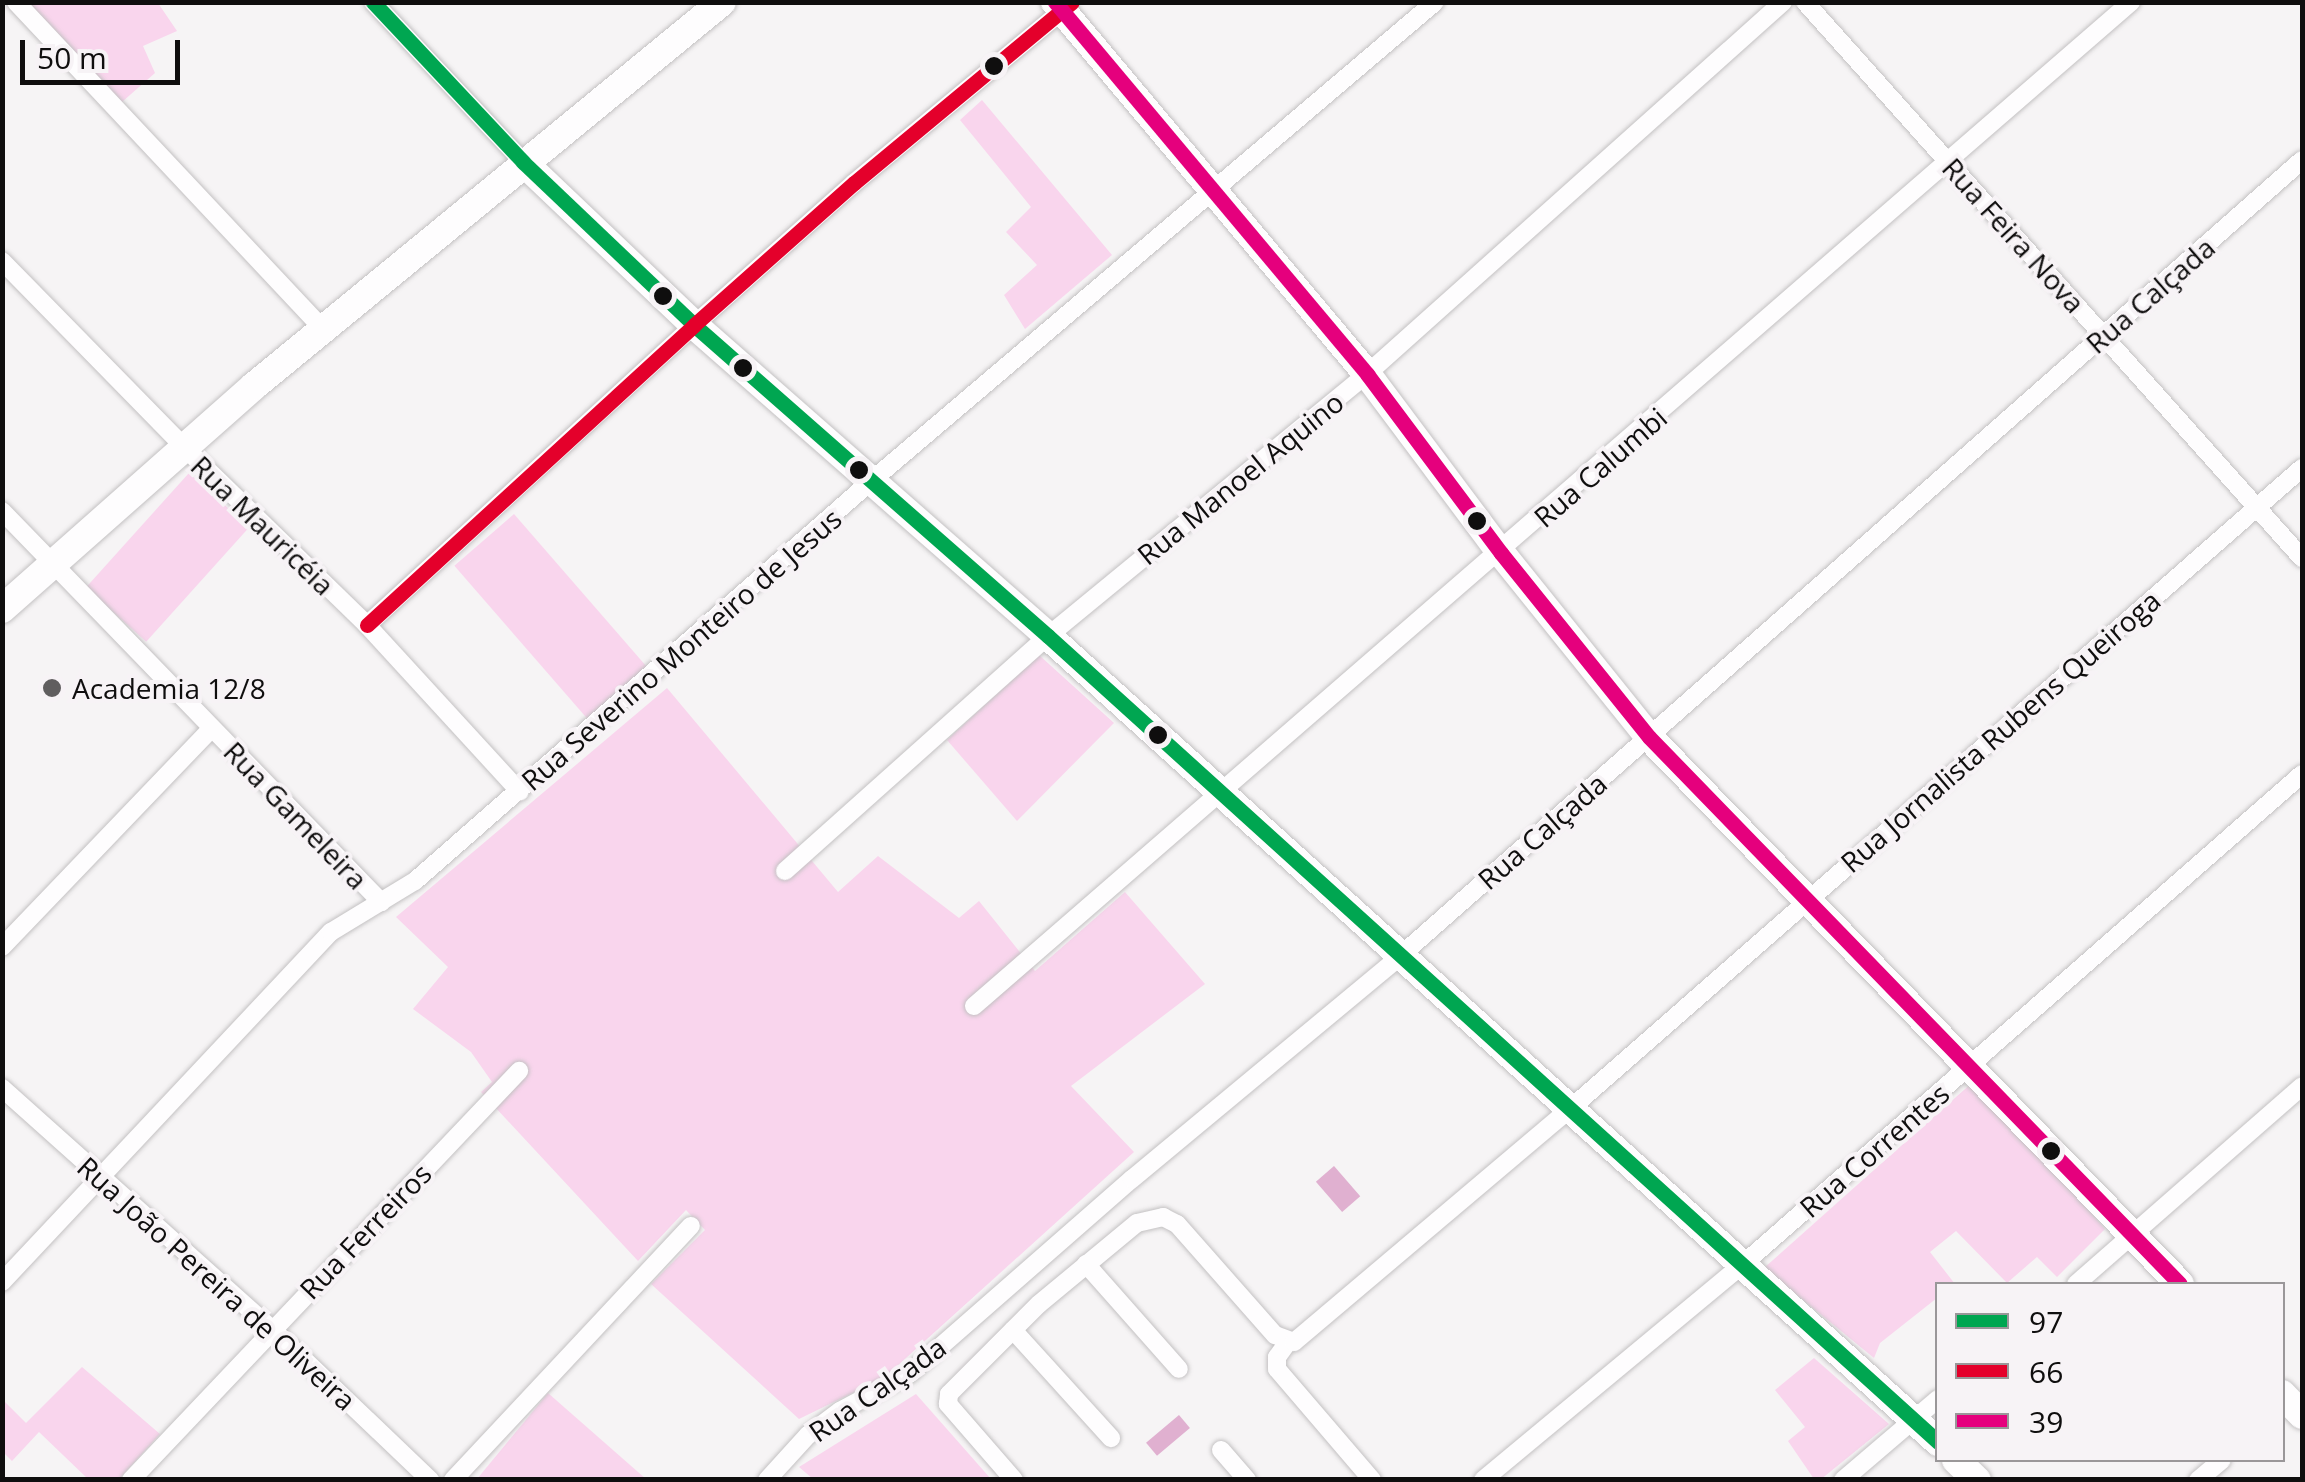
<!DOCTYPE html>
<html>
<head>
<meta charset="utf-8">
<style>
	body { margin:0 }
	#map { position:relative; width:2305px; height:1482px; overflow:hidden; background:#f6f4f5; font-family:"Open Sans",sans-serif }
	div>[style] { position:absolute }
	.green>* { inset:0; background:#f9d5ed; transform-origin:0 0 }
	.water>* { inset:0; background:#e0b0d0; transform-origin:0 0 }
	.roads { filter:drop-shadow(0 0 2px #c3c1c2) drop-shadow(0 0 2px #c3c1c2) }
	.minor>* { height:18px; margin:-9px; padding:0 9px; transform-origin:9px; border-radius:9px; background:#fefdfe }
	.primary>* { height:28px; margin:-14px; padding:0 14px; transform-origin:14px; border-radius:14px; background:#fefdfe }
	.bus-1>* { height:15px; margin:-7.5px; padding:0 7.5px; transform-origin:7.5px; border-radius:7.5px; background:#00a651 }
	.bus-2>* { height:15px; margin:-7.5px; padding:0 7.5px; transform-origin:7.5px; border-radius:7.5px; background:#e4002b }
	.bus-3>* { height:15px; margin:-7.5px; padding:0 7.5px; transform-origin:7.5px; border-radius:7.5px; background:#e5007d }
	.dots>* { width:28px; height:28px; translate:-50% -50%; box-sizing:border-box; border:5px solid #f7f3f6; border-radius:50% }
	span { translate:-50% -50%; white-space:nowrap; text-align:center; line-height:1.15; -webkit-text-stroke:8px #f7f3f6; paint-order:stroke }
	.street-label { font-size:28px; color:#0f0e0e }
	.poi-label { font-size:28px; color:#0f0e0e }
	.left { translate:0 -50%; text-align:left }
	.frame { position:absolute; inset:0; border:5px solid #0f0e0e; pointer-events:none }
	.legend { position:absolute; left:1935px; top:1282px; width:350px; height:180px; box-sizing:border-box; background:#f7f3f6; border:2px solid #9a9799; margin:0; padding:12px 18px; list-style:none; font-size:30px; color:#0f0e0e }
	.legend li { display:flex; align-items:center; gap:20px; height:50px }
	.legend b { width:50px; border:2px solid #9a9799 }
	.scale { position:absolute; left:20px; top:40px; width:160px; height:45px; box-sizing:border-box; border:5px solid #0f0e0e; border-top:0; padding-left:12px; font-size:30px; line-height:35px; white-space:nowrap; color:#0f0e0e; -webkit-text-stroke:8px #f7f3f6; paint-order:stroke }
</style>
</head>
<body>
<div id="map">
	<div class="green">
		<div style="clip-path:polygon(25px 3px,158px 3px,177px 31px,143px 46px,155px 73px,122px 102px)"></div>
		<div style="clip-path:polygon(982px 100px,1112px 255px,1025px 329px,1004px 295px,1037px 265px,1006px 232px,1031px 207px,960px 120px)"></div>
		<div style="left:189px;top:473px;width:81px;height:154px;rotate:42deg"></div>
		<div style="left:514px;top:514px;width:206px;height:79px;rotate:49deg"></div>
		<div style="clip-path:polygon(1039px 655px,1114px 723px,1017px 821px,947px 740px)"></div>
		<div style="clip-path:polygon(667px 688px,838px 892px,878px 856px,959px 918px,979px 901px,1035px 971px,1125px 892px,1205px 984px,1071px 1086px,1134px 1152px,885px 1377px,799px 1419px,651px 1284px,705px 1230px,686px 1210px,638px 1261px,481px 1092px,492px 1082px,471px 1052px,413px 1009px,448px 967px,396px 917px)"></div>
		<div style="clip-path:polygon(1974px 1081px,2105px 1229px,2057px 1277px,2037px 1257px,2007px 1283px,1956px 1231px,1930px 1252px,1955px 1284px,1938px 1284px,1937px 1298px,1880px 1343px,1874px 1358px,1764px 1268px)"></div>
		<div style="clip-path:polygon(1814px 1358px,1889px 1424px,1820px 1480px,1814px 1479px,1788px 1441px,1805px 1427px,1775px 1390px)"></div>
		<div style="clip-path:polygon(82px 1367px,160px 1434px,119px 1479px,88px 1479px,39px 1432px,12px 1461px,3px 1452px,3px 1400px,26px 1423px)"></div>
		<div style="clip-path:polygon(548px 1393px,646px 1479px,477px 1479px)"></div>
		<div style="clip-path:polygon(916px 1394px,991px 1479px,813px 1479px,799px 1467px)"></div>
	</div>
	<div class="water">
		<div style="left:1334px;top:1166px;width:40px;height:24px;rotate:49deg"></div>
		<div style="left:1179px;top:1415px;width:17px;height:43px;rotate:50deg"></div>
	</div>
	<div class="roads">
		<div class="minor">
			<div style="left:16px;top:2px;width:449px;rotate:46.8deg"></div>
			<div style="left:373px;top:2px;width:219px;rotate:46.8deg"></div>
			<div style="left:1805px;top:2px;width:746px;rotate:48.21deg"></div>
			<div style="left:2px;top:261px;width:260px;rotate:45.6deg"></div>
			<div style="left:184px;top:447px;width:255px;rotate:44.2deg"></div>
			<div style="left:367px;top:625px;width:226px;rotate:47.5deg"></div>
			<div style="left:2px;top:511px;width:545px;rotate:45.89deg"></div>
			<div style="left:367px;top:625px;width:444px;rotate:-42.5deg"></div>
			<div style="left:694px;top:325px;width:214px;rotate:-41.6deg"></div>
			<div style="left:854px;top:183px;width:278px;rotate:-39.6deg"></div>
			<div style="left:785px;top:871px;width:353px;rotate:-41.8deg"></div>
			<div style="left:1048px;top:636px;width:413px;rotate:-39.4deg"></div>
			<div style="left:1367px;top:374px;width:558px;rotate:-41.8deg"></div>
			<div style="left:2px;top:947px;width:303px;rotate:-46.2deg"></div>
			<div style="left:974px;top:1006px;width:1532px;rotate:-40.95deg"></div>
			<div style="left:2px;top:1088px;width:362px;rotate:41.8deg"></div>
			<div style="left:272px;top:1329px;width:219px;rotate:43.7deg"></div>
			<div style="left:1086px;top:1264px;width:140px;rotate:48.5deg"></div>
			<div style="left:2px;top:1282px;width:480px;rotate:-46.8deg"></div>
			<div style="left:331px;top:932px;width:98px;rotate:-31.3deg"></div>
			<div style="left:415px;top:881px;width:605px;rotate:-41.25deg"></div>
			<div style="left:870px;top:482px;width:741px;rotate:-40.35deg"></div>
			<div style="left:2076px;top:1284px;width:300px;rotate:-41.2deg"></div>
			<div style="left:1013px;top:1330px;width:146px;rotate:47.8deg"></div>
			<div style="left:1288px;top:1342px;width:19px;rotate:126deg"></div>
			<div style="left:1277px;top:1357px;width:12px;rotate:90deg"></div>
			<div style="left:1277px;top:1369px;width:146px;rotate:49.4deg"></div>
			<div style="left:1221px;top:1450px;width:40px;rotate:49deg"></div>
			<div style="left:131px;top:1480px;width:564px;rotate:-46.51deg"></div>
			<div style="left:453px;top:1480px;width:348px;rotate:-46.9deg"></div>
			<div style="left:767px;top:1480px;width:61px;rotate:-47.7deg"></div>
			<div style="left:808px;top:1435px;width:40px;rotate:-37deg"></div>
			<div style="left:840px;top:1411px;width:78px;rotate:-28.2deg"></div>
			<div style="left:909px;top:1374px;width:296px;rotate:-41.2deg"></div>
			<div style="left:1132px;top:1179px;width:347px;rotate:-39.7deg"></div>
			<div style="left:1399px;top:957px;width:1204px;rotate:-41.43deg"></div>
			<div style="left:1014px;top:1480px;width:101px;rotate:-131deg"></div>
			<div style="left:948px;top:1404px;width:10px;rotate:-84deg"></div>
			<div style="left:949px;top:1394px;width:127px;rotate:-45deg"></div>
			<div style="left:1039px;top:1304px;width:127px;rotate:-39.6deg"></div>
			<div style="left:1137px;top:1223px;width:27px;rotate:-13deg"></div>
			<div style="left:1163px;top:1217px;width:16px;rotate:27deg"></div>
			<div style="left:1177px;top:1224px;width:148px;rotate:48.6deg"></div>
			<div style="left:1275px;top:1335px;width:20px;rotate:20deg"></div>
			<div style="left:1294px;top:1342px;width:361px;rotate:-40.2deg"></div>
			<div style="left:1570px;top:1109px;width:973px;rotate:-41.21deg"></div>
			<div style="left:1483px;top:1480px;width:335px;rotate:-39.7deg"></div>
			<div style="left:1741px;top:1266px;width:746px;rotate:-41.25deg"></div>
			<div style="left:1843px;top:1480px;width:125px;rotate:-40.5deg"></div>
			<div style="left:2198px;top:1480px;width:31px;rotate:-40deg"></div>
		</div>
		<div class="primary">
			<div style="left:1055px;top:2px;width:486px;rotate:50deg"></div>
			<div style="left:1367px;top:374px;width:224px;rotate:53.2deg"></div>
			<div style="left:1501px;top:553px;width:236px;rotate:51.2deg"></div>
			<div style="left:1649px;top:737px;width:762px;rotate:45.85deg"></div>
			<div style="left:523px;top:162px;width:236px;rotate:43.6deg"></div>
			<div style="left:694px;top:325px;width:471px;rotate:41.3deg"></div>
			<div style="left:1048px;top:636px;width:1201px;rotate:42.16deg"></div>
			<div style="left:2px;top:609px;width:337px;rotate:-41.5deg"></div>
			<div style="left:254px;top:386px;width:605px;rotate:-39.37deg"></div>
			<div style="left:2282px;top:1394px;width:29px;rotate:46deg"></div>
			<div style="left:1956px;top:1460px;width:29px;rotate:44deg"></div>
		</div>
	</div>
	<div class="bus-1">
		<div style="left:373px;top:2px;width:219px;rotate:46.8deg"></div>
		<div style="left:523px;top:162px;width:236px;rotate:43.6deg"></div>
		<div style="left:694px;top:325px;width:471px;rotate:41.3deg"></div>
		<div style="left:1048px;top:636px;width:1201px;rotate:42.16deg"></div>
	</div>
	<div class="bus-2">
		<div style="left:367px;top:625px;width:444px;rotate:-42.5deg"></div>
		<div style="left:694px;top:325px;width:214px;rotate:-41.6deg"></div>
		<div style="left:854px;top:183px;width:283px;rotate:-39.7deg"></div>
	</div>
	<div class="bus-3">
		<div style="left:1055px;top:2px;width:486px;rotate:50deg"></div>
		<div style="left:1367px;top:374px;width:224px;rotate:53.2deg"></div>
		<div style="left:1501px;top:553px;width:236px;rotate:51.2deg"></div>
		<div style="left:1649px;top:737px;width:762px;rotate:45.85deg"></div>
	</div>
	<div class="dots">
		<div style="left:994px;top:66px;background:#0f0e0e"></div>
		<div style="left:663px;top:296px;background:#0f0e0e"></div>
		<div style="left:743px;top:368px;background:#0f0e0e"></div>
		<div style="left:859px;top:470px;background:#0f0e0e"></div>
		<div style="left:1477px;top:521px;background:#0f0e0e"></div>
		<div style="left:52px;top:688px;background:#605e5f"></div>
		<div style="left:1158px;top:735px;background:#0f0e0e"></div>
		<div style="left:2051px;top:1151px;background:#0f0e0e"></div>
	</div>
	<div class="street-label">
		<span style="left:2014px;top:235px;rotate:48deg">Rua Feira Nova</span>
		<span style="left:2150px;top:295px;rotate:-41deg">Rua Calçada</span>
		<span style="left:1600px;top:467px;rotate:-41deg">Rua Calumbi</span>
		<span style="left:1240px;top:478px;rotate:-39deg">Rua Manoel Aquino</span>
		<span style="left:263px;top:525px;rotate:44deg">Rua Mauricéia</span>
		<span style="left:681px;top:649px;rotate:-41deg">Rua Severino Monteiro de Jesus</span>
		<span style="left:2000px;top:731px;rotate:-41deg">Rua Jornalista Rubens Queiroga</span>
		<span style="left:296px;top:815px;rotate:46deg">Rua Gameleira</span>
		<span style="left:1542px;top:831px;rotate:-41deg">Rua Calçada</span>
		<span style="left:1874px;top:1150px;rotate:-41deg">Rua Correntes</span>
		<span style="left:365px;top:1231px;rotate:-46deg">Rua Ferreiros</span>
		<span style="left:217px;top:1283px;rotate:42deg">Rua João Pereira de Oliveira</span>
		<span style="left:877px;top:1389px;rotate:-35deg">Rua Calçada</span>
	</div>
	<div class="poi-label">
		<span class="left" style="left:72px;top:688px">Academia 12/8</span>
	</div>
	<div class="frame"></div>
	<ul class="legend">
	<li><b style="height:12px;background:#00a651"></b>97</li>
	<li><b style="height:12px;background:#e4002b"></b>66</li>
	<li><b style="height:12px;background:#e5007d"></b>39</li>
	</ul>
	<div class="scale">50 m</div>
</div>
</body>
</html>
